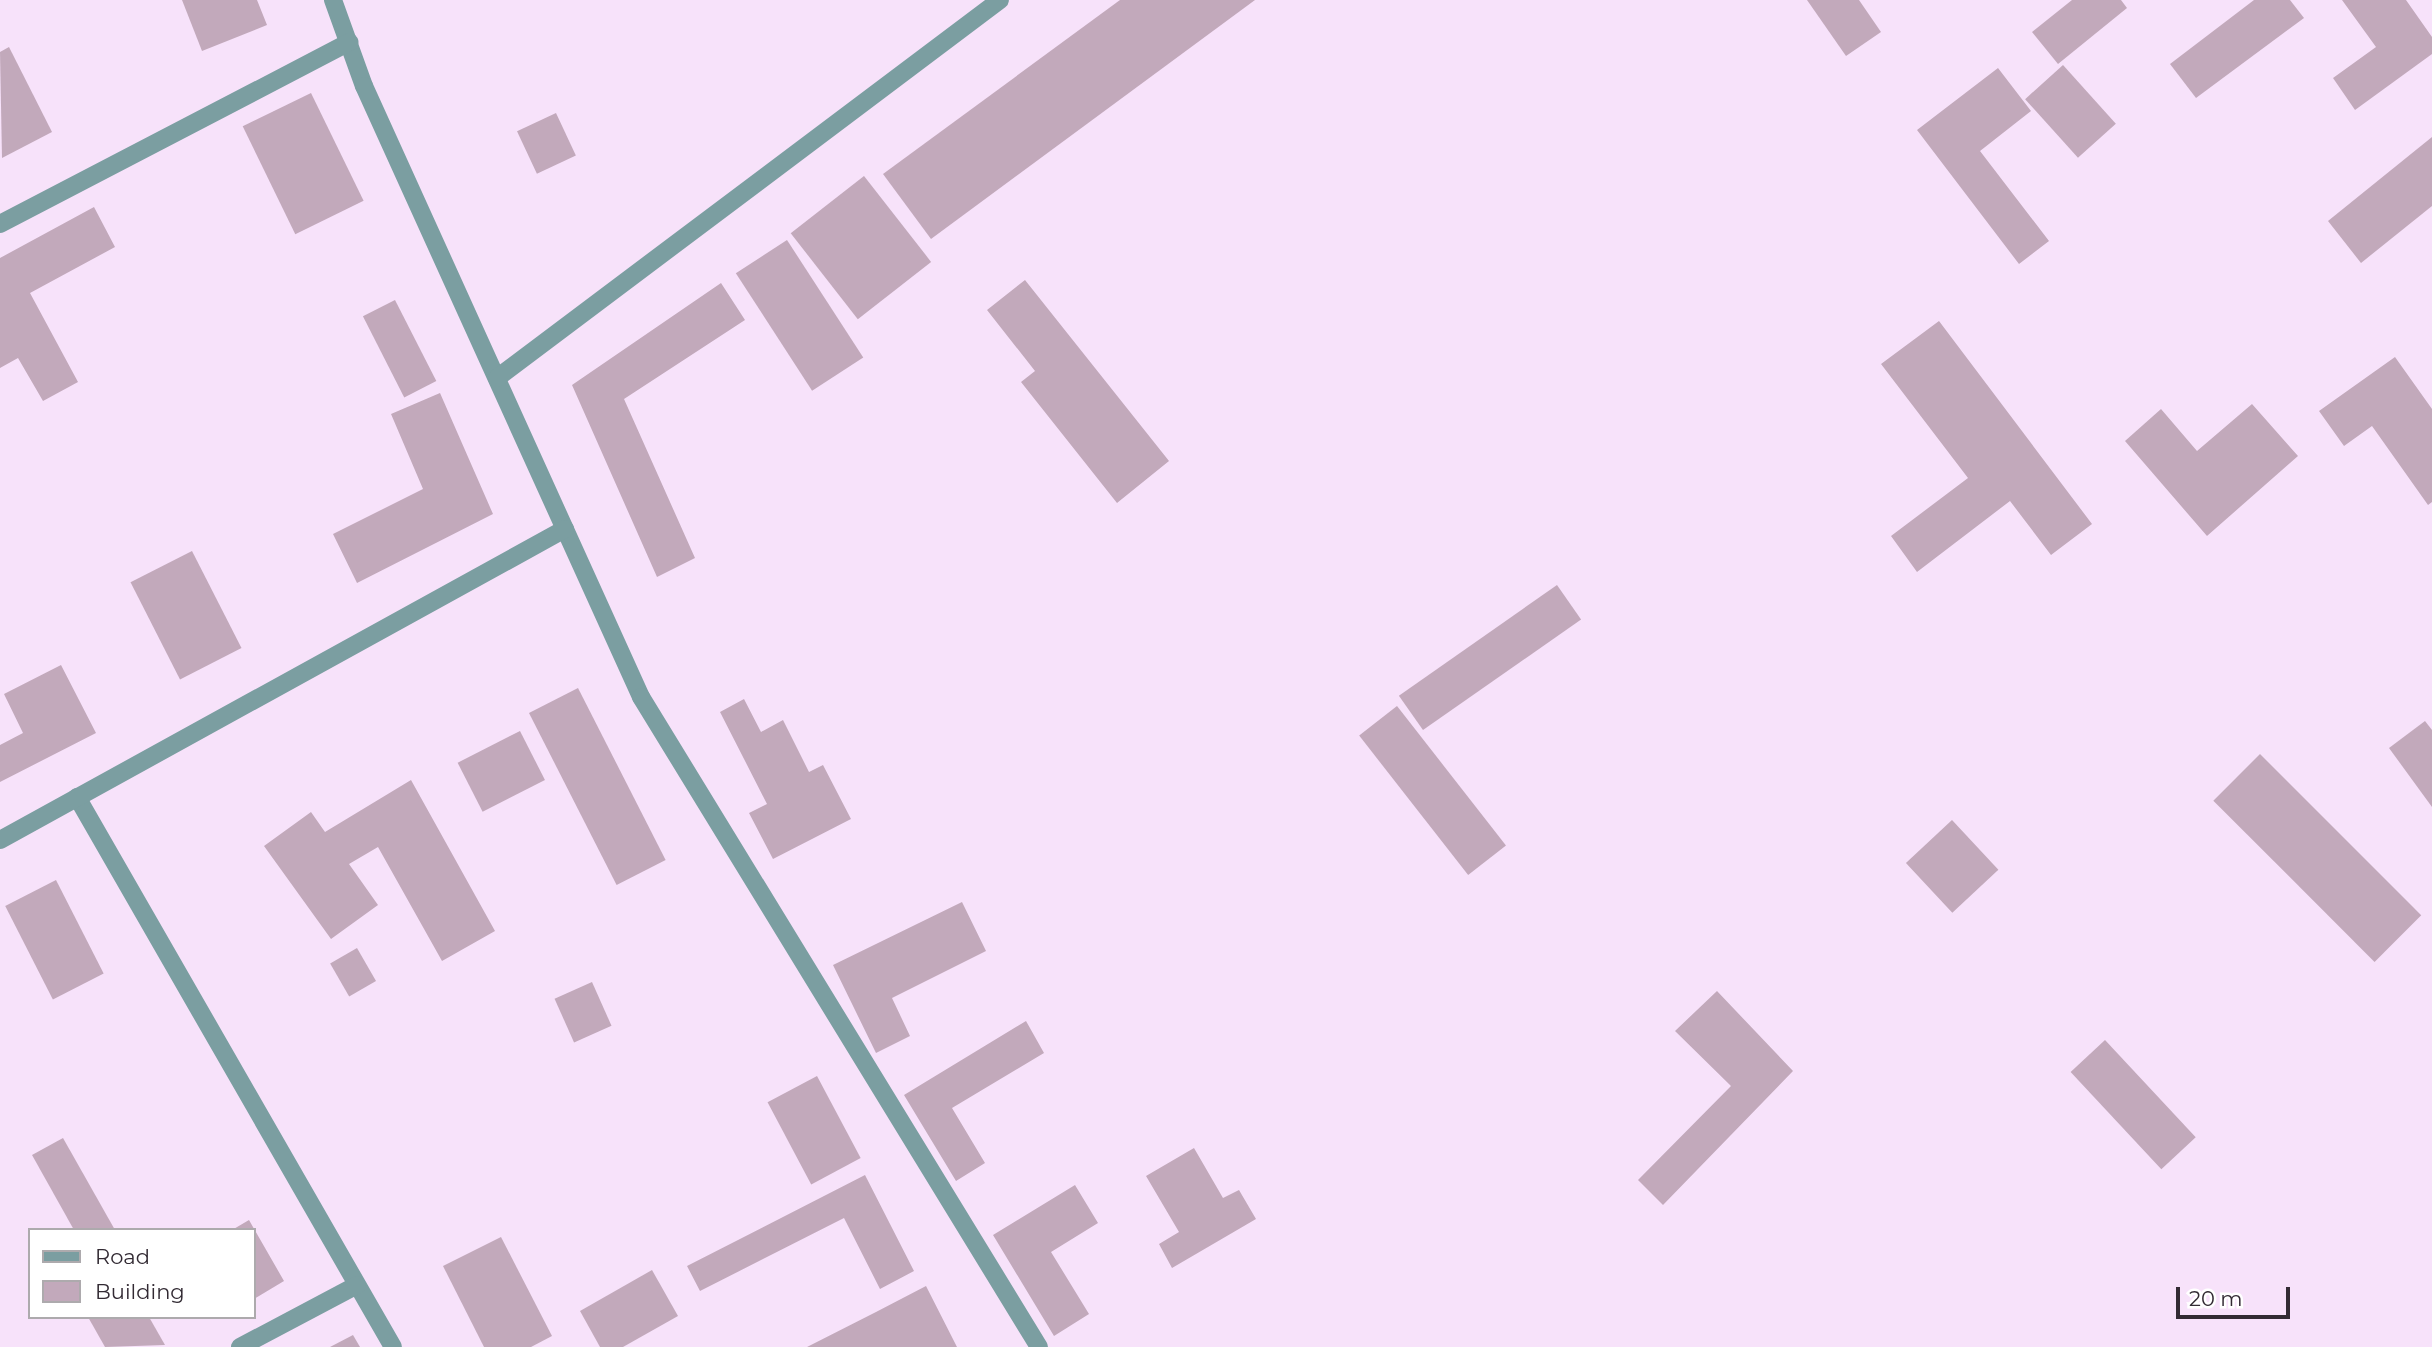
<!DOCTYPE html>
<html>
<head>
<meta charset="utf-8">
<style>
	body { margin:0 }
	#map { position:relative; width:2432px; height:1347px; overflow:hidden; background:#f7e2fa; font-family:Montserrat,sans-serif }
	div>[style] { position:absolute }
	.building>* { inset:0; background:#c2a9bb; transform-origin:0 0 }
	.minor>* { height:18px; margin:-9px; padding:0 9px; transform-origin:9px; border-radius:9px; background:#7b9ea1 }
	span { translate:-50% -50%; white-space:nowrap; text-align:center; line-height:1.15; -webkit-text-stroke:5px #fff; paint-order:stroke }
	.legend { position:absolute; left:28px; top:1228px; width:228px; height:91px; box-sizing:border-box; background:#fff; border:2px solid #adaaad; margin:0; padding:9px 12px; list-style:none; font-size:21px; color:#322a33 }
	.legend li { display:flex; align-items:center; gap:14px; height:35px }
	.legend b { width:35px; border:2px solid #adaaad }
	.scale { position:absolute; left:2176px; top:1287px; width:114px; height:32px; box-sizing:border-box; border:4px solid #322a33; border-top:0; padding-left:9px; font-size:21px; line-height:24px; white-space:nowrap; color:#322a33; -webkit-text-stroke:5px #fff; paint-order:stroke }
</style>
</head>
<body>
<div id="map">
	<div class="building">
		<div style="clip-path:polygon(182px 0,257px 0,267px 25px,202px 51px)"></div>
		<div style="clip-path:polygon(1120px 0,1255px 0,931px 239px,883px 174px)"></div>
		<div style="clip-path:polygon(1807px 0,1859px 0,1881px 32px,1846px 56px)"></div>
		<div style="clip-path:polygon(2072px 0,2121px 0,2127px 8px,2058px 64px,2032px 32px)"></div>
		<div style="clip-path:polygon(2254px 0,2290px 0,2304px 18px,2196px 98px,2170px 64px)"></div>
		<div style="clip-path:polygon(2342px 0,2406px 0,2432px 37px,2432px 54px,2355px 110px,2333px 78px,2376px 47px)"></div>
		<div style="clip-path:polygon(9px 47px,52px 132px,2px 158px,0 52px)"></div>
		<div style="left:2063px;top:65px;width:79px;height:51px;rotate:48deg"></div>
		<div style="clip-path:polygon(1998px 68px,2031px 111px,1980px 151px,2049px 241px,2019px 264px,1917px 130px)"></div>
		<div style="left:311px;top:93px;width:120px;height:76px;rotate:64deg"></div>
		<div style="left:556px;top:113px;width:47px;height:43px;rotate:65deg"></div>
		<div style="clip-path:polygon(2432px 137px,2432px 206px,2361px 263px,2328px 221px)"></div>
		<div style="left:864px;top:176px;width:109px;height:93px;rotate:52deg"></div>
		<div style="clip-path:polygon(94px 207px,115px 247px,30px 293px,78px 382px,43px 401px,18px 358px,0 368px,0 258px)"></div>
		<div style="left:787px;top:240px;width:140px;height:61px;rotate:57deg"></div>
		<div style="clip-path:polygon(1025px 280px,1169px 461px,1117px 503px,1021px 382px,1035px 371px,987px 310px)"></div>
		<div style="clip-path:polygon(721px 283px,745px 320px,624px 399px,695px 558px,657px 577px,572px 385px)"></div>
		<div style="left:395px;top:300px;width:91px;height:36px;rotate:63deg"></div>
		<div style="clip-path:polygon(1939px 321px,2092px 524px,2051px 555px,2010px 501px,1917px 572px,1891px 536px,1968px 478px,1881px 364px)"></div>
		<div style="clip-path:polygon(2395px 357px,2432px 409px,2432px 502px,2428px 505px,2372px 426px,2344px 446px,2319px 411px)"></div>
		<div style="clip-path:polygon(440px 393px,493px 514px,357px 583px,333px 534px,423px 489px,391px 414px)"></div>
		<div style="clip-path:polygon(2252px 404px,2298px 456px,2207px 536px,2125px 441px,2161px 409px,2197px 451px)"></div>
		<div style="left:192px;top:551px;width:109px;height:69px;rotate:63deg"></div>
		<div style="left:1557px;top:585px;width:42px;height:193px;rotate:55deg"></div>
		<div style="clip-path:polygon(61px 665px,96px 733px,0 782px,0 745px,23px 733px,4px 694px)"></div>
		<div style="left:578px;top:688px;width:193px;height:55px;rotate:63deg"></div>
		<div style="clip-path:polygon(744px 699px,761px 732px,783px 720px,809px 772px,823px 765px,851px 819px,773px 859px,749px 813px,767px 804px,720px 712px)"></div>
		<div style="left:1397px;top:706px;width:177px;height:48px;rotate:52deg"></div>
		<div style="clip-path:polygon(2425px 721px,2432px 730px,2432px 807px,2389px 748px)"></div>
		<div style="left:520px;top:731px;width:55px;height:70px;rotate:63deg"></div>
		<div style="left:2260px;top:754px;width:228px;height:66px;rotate:45deg"></div>
		<div style="clip-path:polygon(411px 780px,495px 931px,442px 961px,378px 847px,349px 864px,378px 905px,331px 939px,264px 846px,311px 812px,325px 832px)"></div>
		<div style="left:1952px;top:820px;width:68px;height:63px;rotate:47deg"></div>
		<div style="left:56px;top:880px;width:105px;height:57px;rotate:63deg"></div>
		<div style="clip-path:polygon(962px 902px,986px 951px,892px 998px,910px 1036px,876px 1053px,833px 965px)"></div>
		<div style="left:357px;top:948px;width:38px;height:31px;rotate:60deg"></div>
		<div style="left:592px;top:982px;width:48px;height:41px;rotate:66deg"></div>
		<div style="clip-path:polygon(1717px 991px,1793px 1071px,1663px 1205px,1638px 1180px,1731px 1086px,1675px 1031px)"></div>
		<div style="clip-path:polygon(1026px 1021px,1044px 1053px,952px 1108px,985px 1163px,956px 1181px,904px 1095px)"></div>
		<div style="left:2105px;top:1040px;width:133px;height:47px;rotate:47deg"></div>
		<div style="left:817px;top:1076px;width:93px;height:56px;rotate:62deg"></div>
		<div style="clip-path:polygon(63px 1138px,115px 1230px,74px 1230px,32px 1155px)"></div>
		<div style="clip-path:polygon(1194px 1148px,1223px 1198px,1239px 1190px,1256px 1219px,1172px 1268px,1159px 1244px,1179px 1232px,1146px 1176px)"></div>
		<div style="clip-path:polygon(865px 1175px,914px 1271px,880px 1289px,844px 1218px,700px 1291px,687px 1266px)"></div>
		<div style="clip-path:polygon(1075px 1185px,1098px 1223px,1051px 1252px,1089px 1314px,1054px 1336px,993px 1235px)"></div>
		<div style="clip-path:polygon(249px 1220px,284px 1281px,254px 1299px,254px 1230px,232px 1230px)"></div>
		<div style="clip-path:polygon(501px 1237px,552px 1336px,531px 1347px,484px 1347px,443px 1266px)"></div>
		<div style="clip-path:polygon(652px 1270px,678px 1316px,623px 1347px,600px 1347px,580px 1311px)"></div>
		<div style="clip-path:polygon(926px 1286px,957px 1347px,807px 1347px,876px 1312px)"></div>
		<div style="clip-path:polygon(88px 1317px,149px 1317px,165px 1345px,105px 1347px)"></div>
		<div style="clip-path:polygon(353px 1335px,360px 1347px,330px 1347px)"></div>
	</div>
	<div class="minor">
		<div style="left:333px;top:0;width:91px;rotate:70.2deg"></div>
		<div style="left:364px;top:86px;width:671px;rotate:65.61deg"></div>
		<div style="left:641px;top:697px;width:762px;rotate:58.52deg"></div>
		<div style="left:0;top:224px;width:394px;rotate:-27.5deg"></div>
		<div style="left:497px;top:378px;width:629px;rotate:-36.92deg"></div>
		<div style="left:77px;top:797px;width:634px;rotate:60.12deg"></div>
		<div style="left:0;top:840px;width:645px;rotate:-28.83deg"></div>
		<div style="left:240px;top:1347px;width:132px;rotate:-27.9deg"></div>
	</div>
	<ul class="legend">
	<li><b style="height:9px;background:#7b9ea1"></b>Road</li>
	<li><b style="height:19px;background:#c2a9bb"></b>Building</li>
	</ul>
	<div class="scale">20 m</div>
</div>
</body>
</html>
